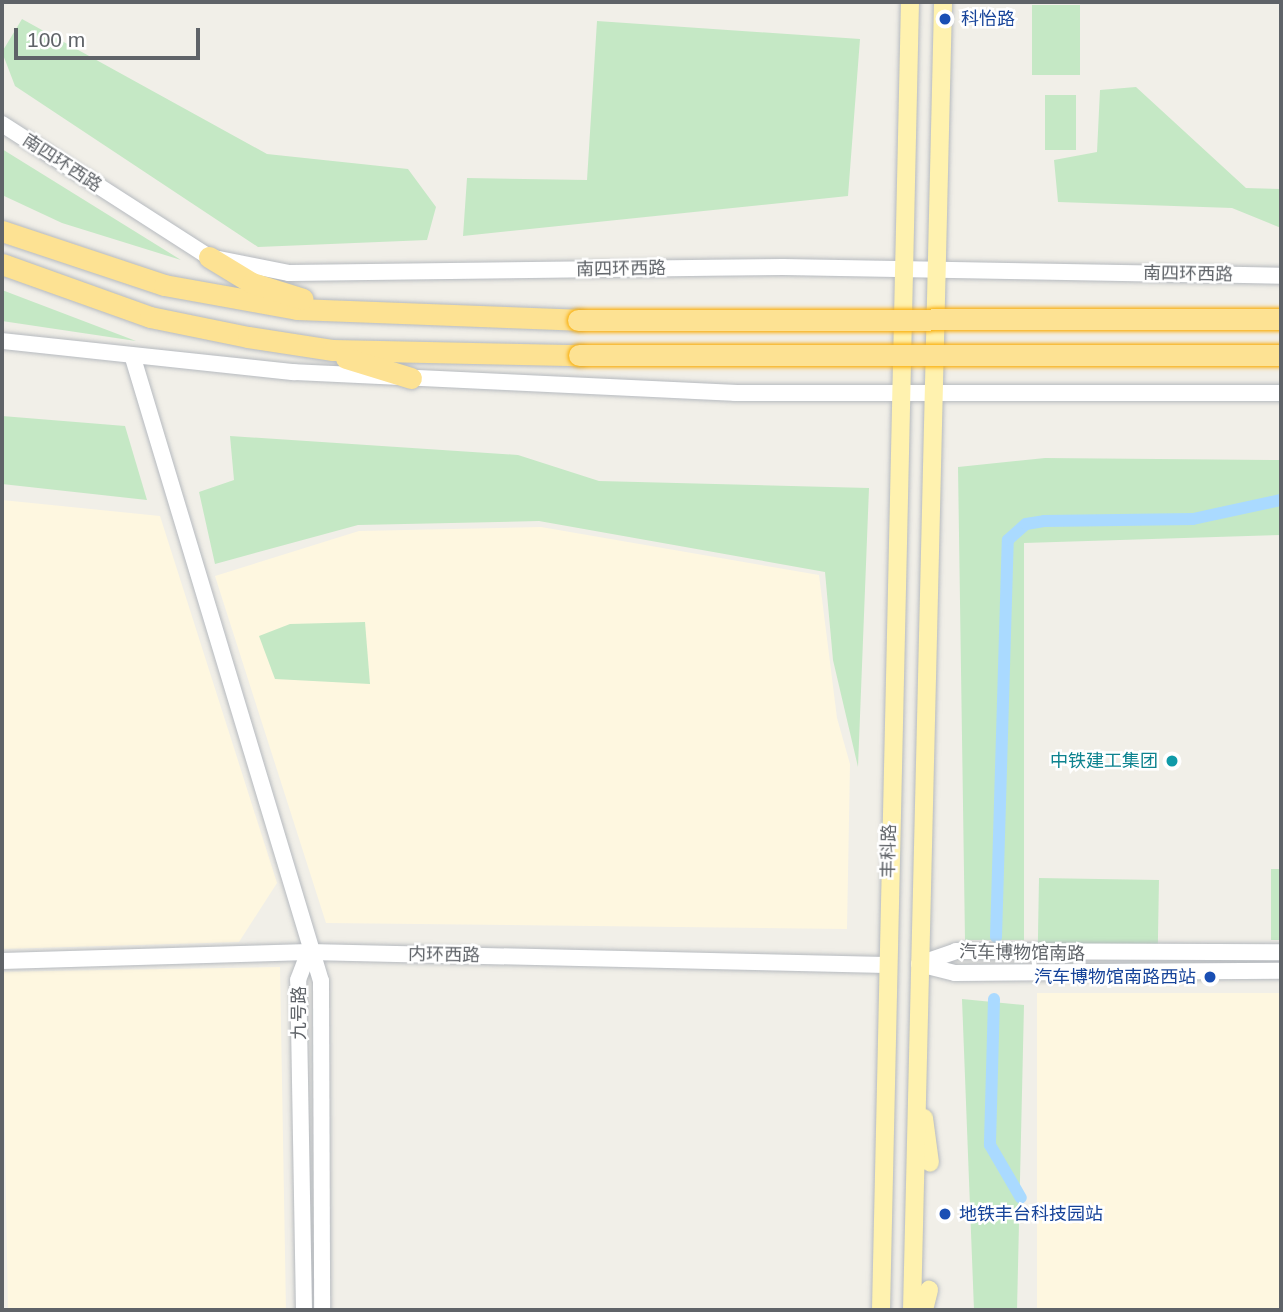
<!DOCTYPE html>
<html>
<head>
<meta charset="utf-8">
<style>
	body { margin:0 }
	#map { position:relative; width:1283px; height:1312px; overflow:hidden; background:#f1efe8; font-family:Helvetica,"Noto Sans SC",sans-serif }
	div>[style] { position:absolute }
	.commercial>* { inset:0; background:#fef7e0; transform-origin:0 0 }
	.green>* { inset:0; background:#c5e8c5; transform-origin:0 0 }
	.canal>* { height:12px; margin:-6px; padding:0 6px; transform-origin:6px; border-radius:6px; background:#aadaff }
	.roads { filter:drop-shadow(0 0 2px #b6babf) drop-shadow(0 0 2px #b6babf) }
	.secondary>* { height:16px; margin:-8px; padding:0 8px; transform-origin:8px; border-radius:8px; background:#fff }
	.primary>* { height:18px; margin:-9px; padding:0 9px; transform-origin:9px; border-radius:9px; background:#fff2af }
	.highway>* { height:21px; margin:-10.5px; padding:0 10.5px; transform-origin:10.5px; border-radius:10.5px; background:#fde293 }
	.bridges { filter:drop-shadow(0 0 2px #f9ab00) drop-shadow(0 0 2px #f9ab00) }
	.highway-bridge>* { height:21px; margin:-10.5px; padding:0 10.5px; transform-origin:10.5px; border-radius:10.5px; background:#fde293 }
	.dots>* { width:19px; height:19px; translate:-50% -50%; box-sizing:border-box; border:4px solid #fff; border-radius:50% }
	span { translate:-50% -50%; white-space:nowrap; text-align:center; line-height:1.15; -webkit-text-stroke:5px #fff; paint-order:stroke }
	.transit-label { font-size:18px; color:#164399 }
	.left { translate:0 -50%; text-align:left }
	.right { translate:-100% -50%; text-align:right }
	.street-label { font-size:18px; color:#5f6368 }
	.culture-label { font-size:18px; color:#0d838f }
	.frame { position:absolute; inset:0; border:4px solid #5f6368; pointer-events:none }
	.scale { position:absolute; left:14px; top:28px; width:186px; height:32px; box-sizing:border-box; border:4px solid #5f6368; border-top:0; padding-left:9px; font-size:21px; line-height:24px; white-space:nowrap; color:#5f6368; -webkit-text-stroke:5px #fff; paint-order:stroke }
</style>
</head>
<body>
<div id="map">
	<div class="commercial">
		<div style="clip-path:polygon(2px 500px,160px 516px,277px 883px,239px 942px,2px 949px)"></div>
		<div style="clip-path:polygon(541px 527px,819px 575px,837px 718px,850px 764px,847px 929px,326px 923px,215px 576px,359px 531px)"></div>
		<div style="left:280px;top:967px;width:343px;height:278px;rotate:89deg"></div>
		<div style="left:1037px;top:993px;width:244px;height:317px"></div>
	</div>
	<div class="green">
		<div style="left:1080px;top:5px;width:70px;height:48px;rotate:90deg"></div>
		<div style="clip-path:polygon(22px 19px,267px 154px,408px 169px,436px 207px,427px 240px,258px 247px,15px 86px,2px 52px)"></div>
		<div style="clip-path:polygon(597px 21px,860px 39px,848px 196px,463px 236px,467px 178px,587px 180px)"></div>
		<div style="clip-path:polygon(1136px 87px,1246px 188px,1281px 189px,1281px 228px,1232px 208px,1058px 202px,1054px 160px,1097px 152px,1100px 90px)"></div>
		<div style="left:1045px;top:95px;width:31px;height:55px"></div>
		<div style="clip-path:polygon(2px 149px,181px 260px,62px 223px,2px 195px)"></div>
		<div style="clip-path:polygon(2px 290px,136px 341px,2px 321px)"></div>
		<div style="clip-path:polygon(2px 416px,125px 426px,147px 500px,2px 484px)"></div>
		<div style="clip-path:polygon(230px 436px,518px 455px,599px 481px,869px 488px,858px 767px,833px 660px,825px 572px,539px 521px,358px 525px,215px 564px,199px 492px,234px 480px)"></div>
		<div style="clip-path:polygon(1045px 458px,1281px 460px,1281px 535px,1024px 543px,1024px 940px,965px 940px,958px 467px)"></div>
		<div style="clip-path:polygon(365px 622px,370px 684px,275px 679px,259px 636px,290px 624px)"></div>
		<div style="left:1271px;top:869px;width:10px;height:71px"></div>
		<div style="left:1039px;top:878px;width:120px;height:71px;rotate:1deg"></div>
		<div style="clip-path:polygon(962px 999px,1024px 1005px,1017px 1310px,974px 1310px)"></div>
	</div>
	<div class="canal">
		<div style="left:996px;top:937px;width:397px;rotate:-88.3deg"></div>
		<div style="left:1008px;top:540px;width:24px;rotate:-42deg"></div>
		<div style="left:1026px;top:524px;width:18px;rotate:-9deg"></div>
		<div style="left:1044px;top:521px;width:149px;rotate:-0.8deg"></div>
		<div style="left:1193px;top:519px;width:90px;rotate:-12.2deg"></div>
		<div style="left:994px;top:999px;width:146px;rotate:91.6deg"></div>
		<div style="left:990px;top:1145px;width:61px;rotate:59.7deg"></div>
	</div>
	<div class="roads">
		<div class="secondary">
			<div style="left:2px;top:124px;width:246px;rotate:32.7deg"></div>
			<div style="left:209px;top:257px;width:82px;rotate:11.3deg"></div>
			<div style="left:289px;top:273px;width:494px;rotate:-0.7deg"></div>
			<div style="left:783px;top:267px;width:498px;rotate:1deg"></div>
			<div style="left:2px;top:341px;width:293px;rotate:6.1deg"></div>
			<div style="left:293px;top:372px;width:442px;rotate:2.7deg"></div>
			<div style="left:735px;top:393px;width:546px"></div>
			<div style="left:133px;top:358px;width:651px;rotate:73.21deg"></div>
			<div style="left:321px;top:981px;width:329px;rotate:89.8deg"></div>
			<div style="left:2px;top:961px;width:307px;rotate:-1.7deg"></div>
			<div style="left:309px;top:952px;width:577px;rotate:1.29deg"></div>
			<div style="left:919px;top:964px;width:39px;rotate:-19deg"></div>
			<div style="left:956px;top:951px;width:325px;rotate:0.2deg"></div>
			<div style="left:919px;top:964px;width:37px;rotate:14deg"></div>
			<div style="left:955px;top:973px;width:326px;rotate:-0.4deg"></div>
			<div style="left:304px;top:1310px;width:330px;rotate:-91deg"></div>
			<div style="left:298px;top:980px;width:30px;rotate:-69deg"></div>
		</div>
		<div class="primary">
			<div style="left:924px;top:1118px;width:45px;rotate:82.4deg"></div>
			<div style="left:881px;top:1310px;width:1308px;rotate:-88.73deg"></div>
			<div style="left:912px;top:1310px;width:1308px;rotate:-88.64deg"></div>
			<div style="left:924px;top:1310px;width:21px;rotate:-76deg"></div>
		</div>
		<div class="highway">
			<div style="left:2px;top:231px;width:171px;rotate:18.4deg"></div>
			<div style="left:164px;top:285px;width:135px;rotate:10.2deg"></div>
			<div style="left:297px;top:309px;width:281px;rotate:2.2deg"></div>
			<div style="left:209px;top:257px;width:50px;rotate:31.2deg"></div>
			<div style="left:252px;top:283px;width:53px;rotate:17.4deg"></div>
			<div style="left:2px;top:264px;width:157px;rotate:19.7deg"></div>
			<div style="left:150px;top:317px;width:100px;rotate:11.5deg"></div>
			<div style="left:248px;top:337px;width:86px;rotate:8.7deg"></div>
			<div style="left:333px;top:350px;width:246px;rotate:1.2deg"></div>
			<div style="left:346px;top:358px;width:68px;rotate:17.1deg"></div>
		</div>
	</div>
	<div class="bridges">
		<div class="highway-bridge">
			<div style="left:578px;top:320px;width:703px;rotate:-0.08deg"></div>
			<div style="left:579px;top:355px;width:702px"></div>
		</div>
	</div>
	<div class="dots">
		<div style="left:945px;top:19px;background:#1a4fb4"></div>
		<div style="left:1172px;top:761px;background:#0f9aa8"></div>
		<div style="left:1210px;top:977px;background:#1a4fb4"></div>
		<div style="left:945px;top:1214px;background:#1a4fb4"></div>
	</div>
	<div class="transit-label">
		<span class="left" style="left:961px;top:19px">科怡路</span>
		<span class="right" style="left:1196px;top:977px">汽车博物馆南路西站</span>
		<span class="left" style="left:959px;top:1214px">地铁丰台科技园站</span>
	</div>
	<div class="street-label">
		<span style="left:62px;top:163px;rotate:33deg">南四环西路</span>
		<span style="left:621px;top:269px;rotate:-1deg">南四环西路</span>
		<span style="left:1188px;top:274px;rotate:1deg">南四环西路</span>
		<span style="left:889px;top:851px;rotate:-89deg">丰科路</span>
		<span style="left:1022px;top:953px;rotate:1deg">汽车博物馆南路</span>
		<span style="left:444px;top:955px;rotate:1deg">内环西路</span>
		<span style="left:299px;top:1013px;rotate:-90deg">九号路</span>
	</div>
	<div class="culture-label">
		<span class="right" style="left:1158px;top:761px">中铁建工集团</span>
	</div>
	<div class="frame"></div>
	<div class="scale">100 m</div>
</div>
</body>
</html>
